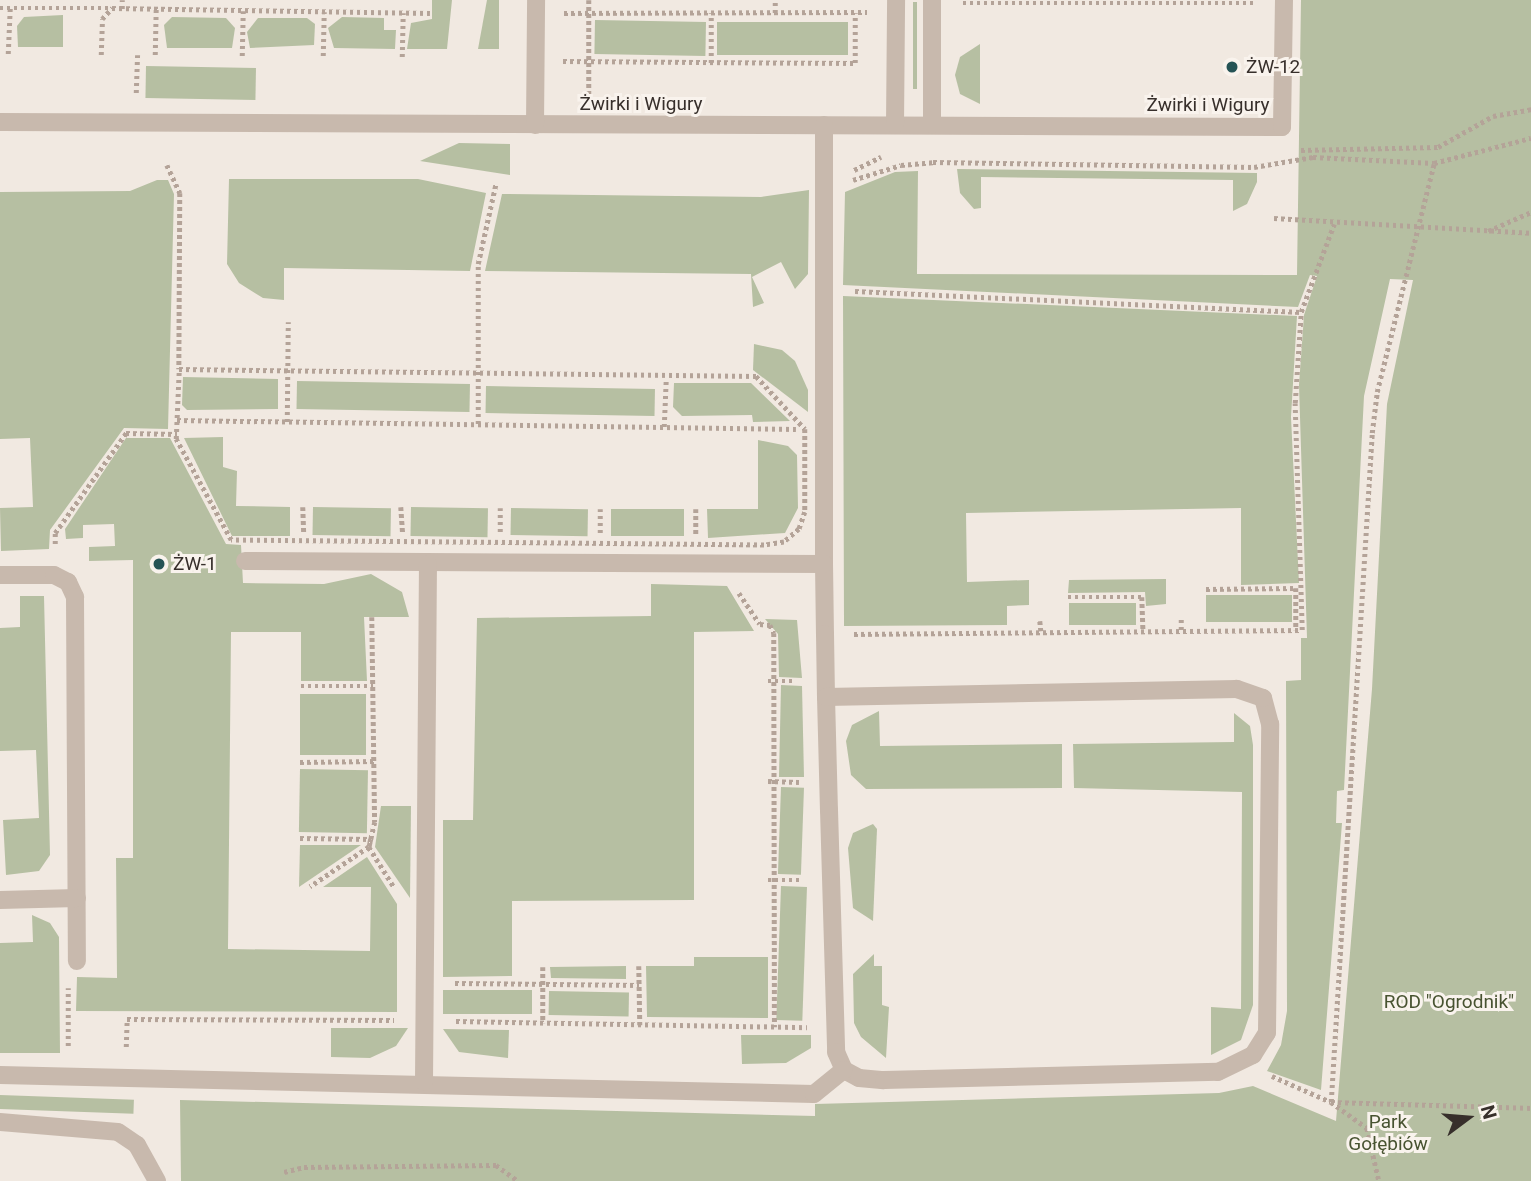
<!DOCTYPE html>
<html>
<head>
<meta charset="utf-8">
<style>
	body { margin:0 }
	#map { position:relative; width:1531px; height:1181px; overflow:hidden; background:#f1e9e1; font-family:Roboto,sans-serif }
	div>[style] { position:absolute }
	.green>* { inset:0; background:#b6bfa2; transform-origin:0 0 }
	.path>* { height:4.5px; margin-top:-2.25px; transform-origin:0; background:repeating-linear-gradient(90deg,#b4a398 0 3.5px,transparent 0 7px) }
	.minor>* { height:18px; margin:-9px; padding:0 9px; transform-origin:9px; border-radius:9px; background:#c8b9ad }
	.dots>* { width:19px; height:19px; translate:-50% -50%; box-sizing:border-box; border:4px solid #f9f3ed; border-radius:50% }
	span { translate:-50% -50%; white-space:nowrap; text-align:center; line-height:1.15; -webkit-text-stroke:6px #f9f3ed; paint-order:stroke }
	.poi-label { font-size:19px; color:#372f2b }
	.left { translate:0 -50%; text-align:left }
	.street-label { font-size:19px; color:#372f2b }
	.park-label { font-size:19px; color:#485331 }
	.north { position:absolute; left:1433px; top:1083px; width:70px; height:70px; -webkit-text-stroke:5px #f9f3ed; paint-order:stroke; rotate:74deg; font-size:19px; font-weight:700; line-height:28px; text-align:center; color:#372f2b }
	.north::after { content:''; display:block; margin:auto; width:24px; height:32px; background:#372f2b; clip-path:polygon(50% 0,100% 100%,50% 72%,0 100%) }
</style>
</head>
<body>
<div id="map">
	<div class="green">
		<div style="clip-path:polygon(432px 0,452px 0,447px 49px,407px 49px,411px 23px,432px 19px)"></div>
		<div style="clip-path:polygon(487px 0,499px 0,499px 49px,478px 49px)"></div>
		<div style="clip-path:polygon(1301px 0,1531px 0,1531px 1181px,181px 1181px,180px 1100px,815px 1116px,815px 1104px,1219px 1093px,1253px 1086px,1336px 1121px,1372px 689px,1387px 404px,1413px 280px,1390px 279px,1364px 396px,1344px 790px,1337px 791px,1336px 823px,1342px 823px,1321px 1090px,1267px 1071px,1281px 1045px,1287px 1011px,1286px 681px,1301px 680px,1301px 638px,1307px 638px,1299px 385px,1304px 315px,1317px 276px,1310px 275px,1298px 307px,843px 285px,845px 192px,895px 172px,918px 171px,917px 274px,1297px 275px)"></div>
		<div style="left:913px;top:2px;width:4px;height:87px"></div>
		<div style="clip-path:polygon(63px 15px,63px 47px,18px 47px,17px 26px,24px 17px)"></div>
		<div style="clip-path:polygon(172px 17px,226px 18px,235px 28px,232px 48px,167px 48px,164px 25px)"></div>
		<div style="clip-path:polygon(342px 17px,384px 18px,384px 30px,396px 30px,395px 49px,334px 48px,328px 28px)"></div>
		<div style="clip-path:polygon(258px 18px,307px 18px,315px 24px,314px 45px,250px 48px,247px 32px)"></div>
		<div style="left:595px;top:20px;width:111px;height:34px;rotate:1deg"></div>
		<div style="left:717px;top:22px;width:131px;height:33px"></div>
		<div style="clip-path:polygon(980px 44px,980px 104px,960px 94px,955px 75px,960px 57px)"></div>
		<div style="left:146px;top:66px;width:110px;height:32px;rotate:1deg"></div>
		<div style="clip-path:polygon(459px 143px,510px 144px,510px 175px,420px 161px)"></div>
		<div style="clip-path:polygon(957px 169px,1257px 173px,1257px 182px,1247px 204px,1233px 211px,1233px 180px,981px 177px,981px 208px,974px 209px,960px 193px)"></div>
		<div style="clip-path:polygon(229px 179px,418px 179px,486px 193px,470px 271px,284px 268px,284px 300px,263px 298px,239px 283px,227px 264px)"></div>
		<div style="clip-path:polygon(157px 180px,168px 180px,174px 194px,168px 429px,124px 428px,50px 530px,49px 549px,1px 551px,0 508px,33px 507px,30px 438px,0 439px,0 192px,130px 191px)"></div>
		<div style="clip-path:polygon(809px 190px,808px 274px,795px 289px,781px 262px,752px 277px,764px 303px,753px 307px,751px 274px,485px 271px,502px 194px,761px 197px)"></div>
		<div style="clip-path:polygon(843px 296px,1297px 316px,1291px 417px,1299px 583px,1241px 585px,1241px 508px,966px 513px,967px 582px,1029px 580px,1029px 605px,1007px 606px,1007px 625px,844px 626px)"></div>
		<div style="clip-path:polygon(754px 344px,782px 350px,795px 361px,808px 390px,808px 412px,753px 370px)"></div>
		<div style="clip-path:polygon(183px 377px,278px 379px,278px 409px,187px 410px,182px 405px)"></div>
		<div style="left:297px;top:381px;width:173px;height:28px;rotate:1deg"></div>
		<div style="clip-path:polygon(674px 383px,751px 383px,790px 421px,753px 422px,752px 415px,682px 416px,673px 407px)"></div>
		<div style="left:486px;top:386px;width:169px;height:27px;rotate:1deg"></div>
		<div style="clip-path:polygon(223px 437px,223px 467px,237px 471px,236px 506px,290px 507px,290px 536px,232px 536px,184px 438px)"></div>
		<div style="clip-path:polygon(126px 438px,170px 438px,226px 544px,241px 545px,243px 583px,324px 584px,371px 574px,402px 592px,409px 617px,364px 617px,367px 681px,301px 681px,301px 632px,231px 632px,228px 949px,370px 951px,371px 887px,323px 887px,367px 857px,397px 904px,397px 1012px,76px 1011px,77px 977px,117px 978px,116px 858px,133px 858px,133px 560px,89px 561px,89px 547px,115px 546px,114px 524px,83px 525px,83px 538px,66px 539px,65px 529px)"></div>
		<div style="clip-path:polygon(758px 440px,788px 446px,797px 455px,798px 508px,785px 533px,708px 538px,707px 509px,758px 509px)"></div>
		<div style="left:313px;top:507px;width:78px;height:28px;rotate:1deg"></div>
		<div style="left:411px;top:507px;width:77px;height:29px;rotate:1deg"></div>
		<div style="left:511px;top:508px;width:77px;height:27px;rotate:1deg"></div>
		<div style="left:611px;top:509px;width:73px;height:27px"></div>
		<div style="clip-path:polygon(1166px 579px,1166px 604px,1146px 606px,1145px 592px,1068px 593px,1069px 580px)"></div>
		<div style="clip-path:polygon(651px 584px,727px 586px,754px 631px,694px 632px,694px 900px,512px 901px,512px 976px,443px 977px,443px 820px,473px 820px,477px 618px,651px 616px)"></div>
		<div style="left:1292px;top:595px;width:27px;height:86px;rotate:90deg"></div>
		<div style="clip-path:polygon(20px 596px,44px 596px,50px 855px,39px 871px,6px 875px,3px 820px,39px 818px,36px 750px,0 751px,0 628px,20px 627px)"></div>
		<div style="left:1069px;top:603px;width:67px;height:22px"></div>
		<div style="clip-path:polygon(765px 619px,797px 620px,802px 678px,779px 677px,778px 634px)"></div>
		<div style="clip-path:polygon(781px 685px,802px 686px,804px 777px,779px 777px)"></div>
		<div style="left:300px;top:694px;width:66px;height:61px"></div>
		<div style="clip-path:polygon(879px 711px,880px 746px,1062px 744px,1062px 788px,866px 789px,851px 775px,846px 741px,852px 725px)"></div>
		<div style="clip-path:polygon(1234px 713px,1250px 726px,1253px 745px,1253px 1005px,1241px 1040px,1211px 1055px,1211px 1007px,1241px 1009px,1242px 792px,1074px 788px,1073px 744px,1234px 742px)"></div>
		<div style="left:300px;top:769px;width:68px;height:63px;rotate:1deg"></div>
		<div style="left:781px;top:787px;width:23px;height:87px;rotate:2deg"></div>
		<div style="clip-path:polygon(381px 806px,411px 806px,410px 898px,375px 847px)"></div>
		<div style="clip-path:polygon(873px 824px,877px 829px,873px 921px,853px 908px,848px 848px,853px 833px)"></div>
		<div style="clip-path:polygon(300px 845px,361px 845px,299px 887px)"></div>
		<div style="left:781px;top:886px;width:26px;height:134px;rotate:2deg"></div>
		<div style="clip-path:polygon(32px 915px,50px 923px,59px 937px,60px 1053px,0 1053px,0 943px,33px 942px)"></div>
		<div style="clip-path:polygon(874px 954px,874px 966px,882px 966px,882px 1005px,889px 1007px,886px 1058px,861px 1037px,854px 1023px,853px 974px)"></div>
		<div style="clip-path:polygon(694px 957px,768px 957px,768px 1018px,647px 1017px,646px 966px,694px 966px)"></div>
		<div style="clip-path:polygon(626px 966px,626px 979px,551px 978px,550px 967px)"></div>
		<div style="left:443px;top:990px;width:89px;height:24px"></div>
		<div style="left:549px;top:991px;width:80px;height:24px;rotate:1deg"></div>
		<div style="clip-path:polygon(331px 1028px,408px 1028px,396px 1046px,370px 1058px,331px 1057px)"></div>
		<div style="clip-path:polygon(443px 1029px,509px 1030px,508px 1058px,459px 1052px)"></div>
		<div style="clip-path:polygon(741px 1035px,811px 1035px,811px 1048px,786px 1063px,742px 1064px)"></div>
		<div style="left:0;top:1095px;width:134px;height:14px;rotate:2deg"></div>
	</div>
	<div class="path">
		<div style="left:589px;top:0;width:96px;rotate:90deg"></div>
		<div style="left:963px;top:3px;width:291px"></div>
		<div style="left:0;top:8px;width:111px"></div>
		<div style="left:122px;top:9px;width:9px;rotate:-90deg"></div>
		<div style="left:564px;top:13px;width:303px;rotate:-0.2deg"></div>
		<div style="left:775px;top:13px;width:13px;rotate:-90deg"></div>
		<div style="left:8px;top:54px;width:46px;rotate:-87.5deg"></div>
		<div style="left:101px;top:55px;width:36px;rotate:-88deg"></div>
		<div style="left:102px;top:19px;width:15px;rotate:-48deg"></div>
		<div style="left:112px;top:8px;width:318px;rotate:0.9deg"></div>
		<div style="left:155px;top:55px;width:46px;rotate:-88.8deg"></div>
		<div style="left:242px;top:56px;width:45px;rotate:-88.7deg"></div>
		<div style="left:323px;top:56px;width:44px;rotate:-88.7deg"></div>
		<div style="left:402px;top:57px;width:44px;rotate:-88.7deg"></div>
		<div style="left:563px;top:61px;width:292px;rotate:0.4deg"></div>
		<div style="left:855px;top:63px;width:50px;rotate:-90deg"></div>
		<div style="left:711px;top:63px;width:50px;rotate:-90deg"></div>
		<div style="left:136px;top:93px;width:38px;rotate:-88deg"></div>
		<div style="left:1301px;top:150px;width:137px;rotate:-1.3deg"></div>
		<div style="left:1438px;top:147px;width:63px;rotate:-29.4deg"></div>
		<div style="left:1493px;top:116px;width:39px;rotate:-10deg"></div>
		<div style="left:167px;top:165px;width:31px;rotate:65deg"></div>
		<div style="left:180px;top:193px;width:176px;rotate:90.3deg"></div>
		<div style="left:854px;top:170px;width:30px;rotate:-26deg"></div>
		<div style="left:853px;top:180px;width:50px;rotate:-17.4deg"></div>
		<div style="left:901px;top:165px;width:32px;rotate:-5deg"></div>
		<div style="left:933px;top:162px;width:321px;rotate:0.9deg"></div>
		<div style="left:1254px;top:167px;width:60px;rotate:-9.6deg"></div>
		<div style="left:1313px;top:157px;width:121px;rotate:2.8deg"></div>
		<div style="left:1434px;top:163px;width:100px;rotate:-14.5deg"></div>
		<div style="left:1274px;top:218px;width:257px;rotate:3.3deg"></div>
		<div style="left:1488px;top:231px;width:47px;rotate:-23.8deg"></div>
		<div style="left:855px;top:291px;width:446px;rotate:2.7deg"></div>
		<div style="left:179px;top:369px;width:577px;rotate:0.7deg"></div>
		<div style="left:756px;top:376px;width:72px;rotate:47.2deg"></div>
		<div style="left:805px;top:429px;width:83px;rotate:90deg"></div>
		<div style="left:805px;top:512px;width:18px;rotate:109deg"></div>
		<div style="left:799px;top:529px;width:20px;rotate:139deg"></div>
		<div style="left:784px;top:542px;width:20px;rotate:171deg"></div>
		<div style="left:764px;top:545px;width:533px;rotate:-179.46deg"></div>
		<div style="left:231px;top:540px;width:115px;rotate:-118.6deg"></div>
		<div style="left:176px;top:439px;width:70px;rotate:-87.5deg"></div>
		<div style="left:177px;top:420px;width:619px;rotate:0.83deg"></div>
		<div style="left:287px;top:422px;width:100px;rotate:-89.4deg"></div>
		<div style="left:478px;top:424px;width:160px;rotate:-90deg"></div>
		<div style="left:478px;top:264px;width:83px;rotate:-77.5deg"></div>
		<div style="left:664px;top:427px;width:48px;rotate:-87.6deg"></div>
		<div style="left:303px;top:507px;width:26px;rotate:88deg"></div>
		<div style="left:401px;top:507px;width:27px;rotate:86deg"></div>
		<div style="left:696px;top:509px;width:25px;rotate:90deg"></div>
		<div style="left:500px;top:532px;width:24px;rotate:-90deg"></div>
		<div style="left:600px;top:533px;width:24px;rotate:-90deg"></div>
		<div style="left:55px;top:544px;width:11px;rotate:-90deg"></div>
		<div style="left:55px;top:533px;width:123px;rotate:-54.6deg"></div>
		<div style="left:126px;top:433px;width:51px;rotate:1.1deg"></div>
		<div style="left:1206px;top:589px;width:90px;rotate:-0.6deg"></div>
		<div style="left:1296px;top:588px;width:42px;rotate:90deg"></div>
		<div style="left:739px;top:593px;width:37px;rotate:56deg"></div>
		<div style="left:760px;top:624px;width:10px;rotate:6deg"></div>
		<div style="left:770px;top:625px;width:9px;rotate:63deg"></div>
		<div style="left:774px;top:633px;width:394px;rotate:89.9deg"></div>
		<div style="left:1068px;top:597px;width:74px"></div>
		<div style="left:1142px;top:597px;width:34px;rotate:88deg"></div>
		<div style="left:372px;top:617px;width:205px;rotate:89.2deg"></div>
		<div style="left:375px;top:822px;width:26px;rotate:103deg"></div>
		<div style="left:369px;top:847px;width:47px;rotate:58deg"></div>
		<div style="left:1040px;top:621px;width:10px;rotate:84deg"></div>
		<div style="left:1181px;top:630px;width:12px;rotate:-90deg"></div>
		<div style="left:854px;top:634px;width:448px;rotate:-0.5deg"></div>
		<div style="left:1302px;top:630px;width:227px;rotate:-91.8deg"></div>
		<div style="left:1295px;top:403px;width:91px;rotate:-86.2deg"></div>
		<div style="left:1301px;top:312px;width:94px;rotate:-69.4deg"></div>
		<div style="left:768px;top:681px;width:27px"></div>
		<div style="left:301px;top:686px;width:72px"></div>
		<div style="left:300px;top:762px;width:75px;rotate:-0.8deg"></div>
		<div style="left:768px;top:781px;width:31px;rotate:2deg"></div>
		<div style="left:300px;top:838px;width:71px;rotate:0.8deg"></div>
		<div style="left:371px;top:839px;width:8px;rotate:104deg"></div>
		<div style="left:369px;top:847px;width:71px;rotate:145.9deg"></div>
		<div style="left:768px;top:880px;width:34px"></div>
		<div style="left:639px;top:966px;width:59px;rotate:89deg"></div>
		<div style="left:543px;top:967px;width:56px;rotate:90deg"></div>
		<div style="left:455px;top:983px;width:184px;rotate:0.6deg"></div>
		<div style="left:456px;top:1021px;width:351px;rotate:1deg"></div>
		<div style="left:68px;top:1046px;width:58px;rotate:-90deg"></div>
		<div style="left:126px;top:1047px;width:28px;rotate:-88deg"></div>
		<div style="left:127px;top:1019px;width:267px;rotate:0.2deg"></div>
		<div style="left:1272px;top:1076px;width:64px;rotate:23.8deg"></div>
		<div style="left:1331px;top:1102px;width:44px;rotate:35.8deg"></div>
		<div style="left:1367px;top:1128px;width:54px;rotate:77.2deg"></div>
		<div style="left:1331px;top:1102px;width:670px;rotate:-86.49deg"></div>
		<div style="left:1372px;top:433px;width:41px;rotate:-83deg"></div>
		<div style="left:1377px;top:392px;width:236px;rotate:-76deg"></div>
		<div style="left:1331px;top:1102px;width:200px;rotate:1.7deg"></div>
		<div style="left:284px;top:1172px;width:21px;rotate:-14deg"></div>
		<div style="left:304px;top:1167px;width:192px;rotate:-0.6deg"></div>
		<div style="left:496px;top:1165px;width:27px;rotate:36deg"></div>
	</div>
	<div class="minor">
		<div style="left:0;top:122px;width:1282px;rotate:0.22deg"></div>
		<div style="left:1282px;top:127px;width:127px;rotate:-89.1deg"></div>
		<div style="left:535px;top:125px;width:125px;rotate:-89.5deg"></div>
		<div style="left:824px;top:125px;width:439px;rotate:90deg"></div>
		<div style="left:824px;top:564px;width:70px;rotate:89.2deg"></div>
		<div style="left:825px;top:634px;width:63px;rotate:89.1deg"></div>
		<div style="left:826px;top:697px;width:113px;rotate:88.5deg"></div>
		<div style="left:829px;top:810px;width:242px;rotate:88.3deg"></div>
		<div style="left:836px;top:1052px;width:20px;rotate:66deg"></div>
		<div style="left:844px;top:1070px;width:17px;rotate:28deg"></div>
		<div style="left:859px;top:1078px;width:25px;rotate:5deg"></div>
		<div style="left:884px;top:1080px;width:334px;rotate:-1.4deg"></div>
		<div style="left:1218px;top:1072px;width:39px;rotate:-26deg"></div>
		<div style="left:1253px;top:1055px;width:26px;rotate:-58deg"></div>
		<div style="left:1267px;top:1033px;width:309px;rotate:-89.4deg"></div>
		<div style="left:1270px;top:724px;width:27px;rotate:-105deg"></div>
		<div style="left:1263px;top:698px;width:28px;rotate:-161deg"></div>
		<div style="left:1237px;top:689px;width:411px;rotate:178.9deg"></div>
		<div style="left:895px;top:125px;width:125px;rotate:-89.5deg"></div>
		<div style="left:932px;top:125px;width:125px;rotate:-90deg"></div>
		<div style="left:245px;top:561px;width:579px;rotate:0.3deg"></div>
		<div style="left:0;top:575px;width:54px"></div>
		<div style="left:54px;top:575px;width:16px;rotate:27deg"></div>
		<div style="left:68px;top:582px;width:17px;rotate:65deg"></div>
		<div style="left:75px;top:597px;width:364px;rotate:89.7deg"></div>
		<div style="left:0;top:900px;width:77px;rotate:-1.5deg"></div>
		<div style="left:0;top:1075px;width:814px;rotate:1.34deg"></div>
		<div style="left:814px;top:1094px;width:38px;rotate:-39deg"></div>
		<div style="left:424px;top:1082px;width:518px;rotate:-89.56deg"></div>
		<div style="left:0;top:1122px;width:118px;rotate:4.8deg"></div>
		<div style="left:118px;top:1132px;width:23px;rotate:34deg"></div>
		<div style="left:137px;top:1145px;width:41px;rotate:60.9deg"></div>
	</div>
	<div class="dots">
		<div style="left:1232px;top:67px;background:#255355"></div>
		<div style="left:159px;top:564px;background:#255355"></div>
	</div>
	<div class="poi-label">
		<span class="left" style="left:1246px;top:67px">ŻW-12</span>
		<span class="left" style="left:173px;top:564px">ŻW-1</span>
	</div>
	<div class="street-label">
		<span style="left:641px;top:104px">Żwirki i Wigury</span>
		<span style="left:1208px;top:105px">Żwirki i Wigury</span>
	</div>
	<div class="park-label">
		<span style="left:1449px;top:1002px">ROD "Ogrodnik"</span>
		<span style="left:1388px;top:1133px">Park<br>Gołębiów</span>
	</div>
	<div class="north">N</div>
</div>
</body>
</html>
